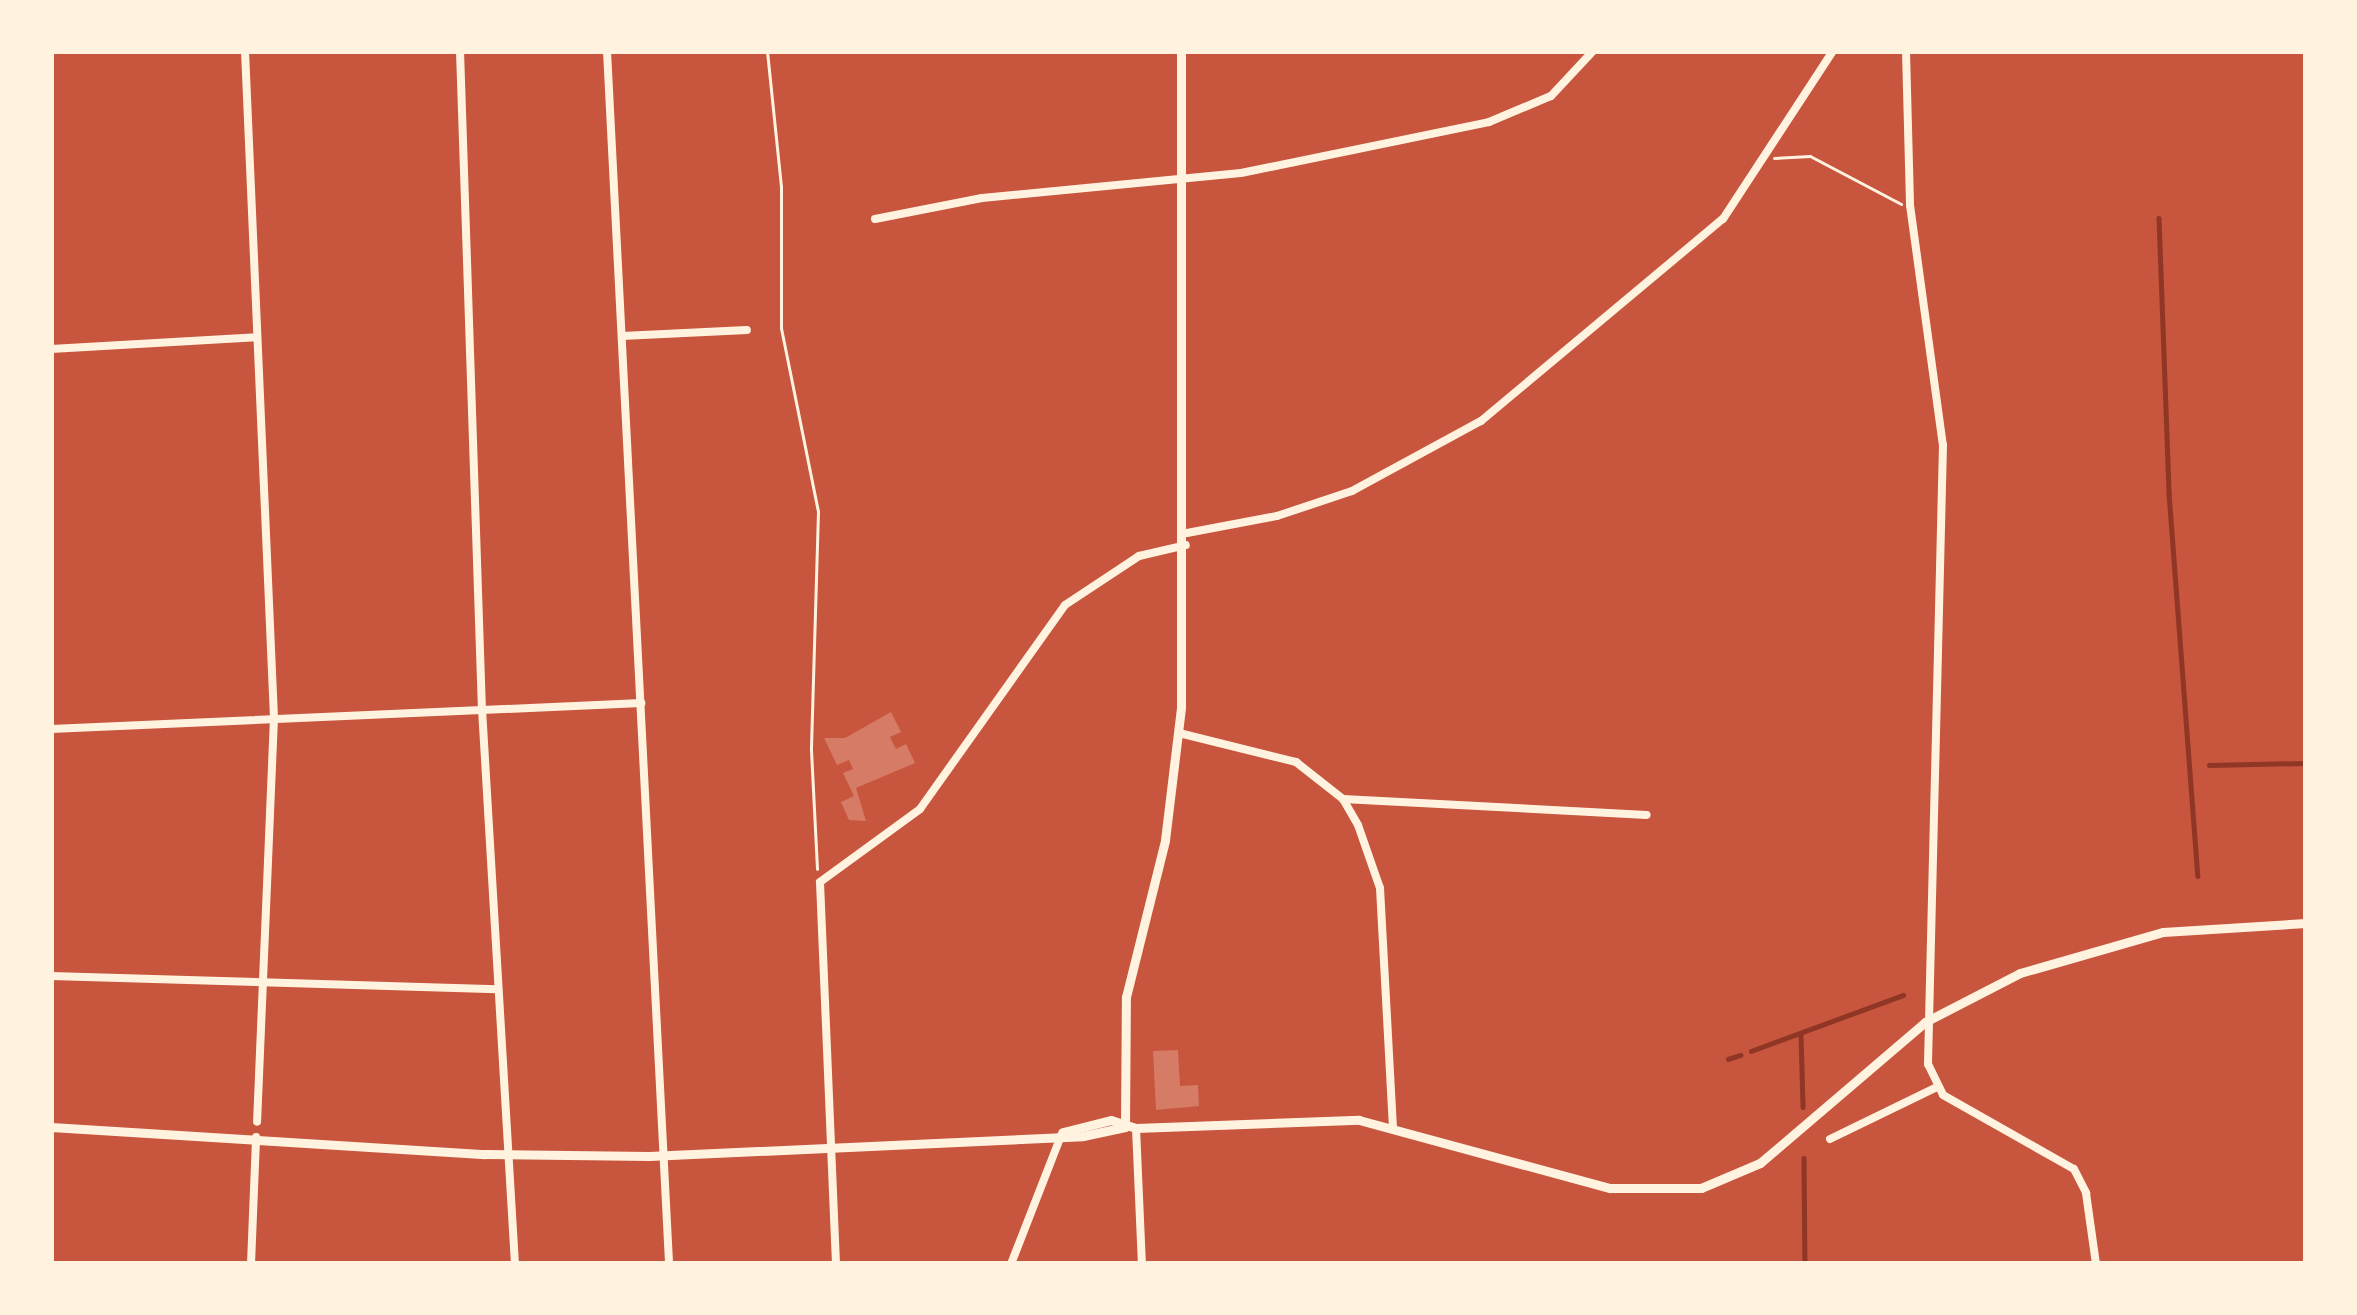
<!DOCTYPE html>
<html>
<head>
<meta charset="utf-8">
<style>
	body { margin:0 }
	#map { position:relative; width:2357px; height:1315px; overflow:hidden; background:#c8553d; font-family:Inter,sans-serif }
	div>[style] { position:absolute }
	.stream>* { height:4.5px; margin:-2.25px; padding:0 2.25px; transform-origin:2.25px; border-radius:2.25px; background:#8f3625 }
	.building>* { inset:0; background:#d67c66 }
	.path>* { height:3px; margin:-1.5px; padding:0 1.5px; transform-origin:1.5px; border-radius:1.5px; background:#fff3e0 }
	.minor>* { height:8px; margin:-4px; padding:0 4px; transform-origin:4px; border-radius:4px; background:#fff3e0 }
	.tertiary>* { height:9px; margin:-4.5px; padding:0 4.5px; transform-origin:4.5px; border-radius:4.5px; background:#fff3e0 }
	span { translate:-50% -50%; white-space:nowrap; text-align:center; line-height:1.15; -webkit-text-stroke:12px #fff3e0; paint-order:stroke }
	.frame { position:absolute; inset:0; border:54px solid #fff3e0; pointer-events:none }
</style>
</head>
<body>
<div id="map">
	<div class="stream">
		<div style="left:2159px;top:218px;width:275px;rotate:87.9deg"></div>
		<div style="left:2169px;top:493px;width:384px;rotate:85.7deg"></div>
		<div style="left:2209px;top:765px;width:97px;rotate:-1.2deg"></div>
		<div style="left:1801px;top:1034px;width:73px;rotate:88.4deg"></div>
		<div style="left:1751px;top:1051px;width:162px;rotate:-20.2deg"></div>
		<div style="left:1728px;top:1059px;width:13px;rotate:-18deg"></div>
		<div style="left:1804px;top:1158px;width:106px;rotate:89.5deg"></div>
	</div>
	<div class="building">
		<div style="clip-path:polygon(891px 712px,901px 732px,890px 737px,896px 749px,906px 744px,915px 763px,856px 788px,866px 821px,849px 820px,841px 802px,854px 796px,843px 773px,853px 769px,849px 760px,837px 765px,824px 738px,845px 738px)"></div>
		<div style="clip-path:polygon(1178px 1050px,1180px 1086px,1198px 1085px,1199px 1106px,1156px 1110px,1153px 1051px)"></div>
	</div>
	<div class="path">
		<div style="left:767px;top:51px;width:136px;rotate:84.1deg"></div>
		<div style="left:781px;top:186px;width:142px;rotate:90deg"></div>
		<div style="left:781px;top:328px;width:187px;rotate:78.6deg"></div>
		<div style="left:818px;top:511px;width:239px;rotate:91.7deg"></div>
		<div style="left:811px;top:750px;width:119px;rotate:87.1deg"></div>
		<div style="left:1774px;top:158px;width:36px;rotate:-3deg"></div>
		<div style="left:1810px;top:156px;width:103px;rotate:27.8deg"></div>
	</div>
	<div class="minor">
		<div style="left:245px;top:51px;width:668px;rotate:87.51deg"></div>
		<div style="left:274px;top:718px;width:404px;rotate:92.4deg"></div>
		<div style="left:460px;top:51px;width:658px;rotate:88.09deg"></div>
		<div style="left:482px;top:709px;width:556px;rotate:86.6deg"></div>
		<div style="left:607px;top:51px;width:1215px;rotate:87.07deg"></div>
		<div style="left:1906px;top:51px;width:154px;rotate:88.5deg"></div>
		<div style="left:1910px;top:205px;width:242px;rotate:82.2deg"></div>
		<div style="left:1943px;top:445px;width:619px;rotate:91.39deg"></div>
		<div style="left:1928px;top:1064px;width:34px;rotate:64deg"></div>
		<div style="left:1943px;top:1095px;width:150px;rotate:29.5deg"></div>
		<div style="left:2074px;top:1169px;width:27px;rotate:63deg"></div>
		<div style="left:2086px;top:1193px;width:72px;rotate:82deg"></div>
		<div style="left:875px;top:219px;width:109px;rotate:-11.1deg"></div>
		<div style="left:982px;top:198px;width:260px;rotate:-5.5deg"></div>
		<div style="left:1241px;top:173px;width:253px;rotate:-11.6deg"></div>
		<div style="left:1489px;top:122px;width:67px;rotate:-22.8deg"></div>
		<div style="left:1551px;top:96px;width:62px;rotate:-47deg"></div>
		<div style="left:622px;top:336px;width:125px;rotate:-2.7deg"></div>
		<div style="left:51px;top:349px;width:206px;rotate:-3.3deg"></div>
		<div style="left:1187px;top:533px;width:92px;rotate:-10.7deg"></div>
		<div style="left:1277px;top:516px;width:79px;rotate:-18.4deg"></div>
		<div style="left:1352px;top:491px;width:147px;rotate:-28.5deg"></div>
		<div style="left:1481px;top:421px;width:315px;rotate:-39.9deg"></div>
		<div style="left:1723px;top:219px;width:201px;rotate:-56.8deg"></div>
		<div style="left:51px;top:729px;width:591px;rotate:-2.52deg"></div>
		<div style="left:1179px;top:733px;width:121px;rotate:13.9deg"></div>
		<div style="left:1296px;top:762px;width:60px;rotate:38.2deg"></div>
		<div style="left:1343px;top:799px;width:30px;rotate:60deg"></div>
		<div style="left:1358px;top:825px;width:67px;rotate:70.8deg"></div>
		<div style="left:1380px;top:888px;width:240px;rotate:86.9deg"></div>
		<div style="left:1343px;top:799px;width:304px;rotate:3deg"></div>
		<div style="left:51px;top:976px;width:446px;rotate:1.7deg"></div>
		<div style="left:1136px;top:1128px;width:136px;rotate:87.5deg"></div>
		<div style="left:1830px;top:1139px;width:117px;rotate:-25.9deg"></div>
		<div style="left:251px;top:1264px;width:127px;rotate:-87.7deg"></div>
		<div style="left:836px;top:1264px;width:382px;rotate:-92.4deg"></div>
		<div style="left:820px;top:882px;width:124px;rotate:-36.1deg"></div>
		<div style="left:920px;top:809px;width:250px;rotate:-54.6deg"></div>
		<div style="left:1065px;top:605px;width:89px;rotate:-33.5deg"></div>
		<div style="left:1139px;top:556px;width:48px;rotate:-13.2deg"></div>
		<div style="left:1011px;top:1264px;width:141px;rotate:-68.7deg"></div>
	</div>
	<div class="tertiary">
		<div style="left:51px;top:1127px;width:435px;rotate:3.6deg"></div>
		<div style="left:485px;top:1154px;width:164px;rotate:0.7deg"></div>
		<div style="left:649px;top:1156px;width:434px;rotate:-2.6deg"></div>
		<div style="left:1083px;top:1136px;width:43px;rotate:-12.1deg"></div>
		<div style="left:1125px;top:1127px;width:130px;rotate:-89.6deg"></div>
		<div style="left:1126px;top:997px;width:162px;rotate:-76deg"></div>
		<div style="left:1165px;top:840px;width:134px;rotate:-83.1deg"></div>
		<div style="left:1181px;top:707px;width:656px;rotate:-90deg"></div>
		<div style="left:1063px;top:1132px;width:49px;rotate:-14deg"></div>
		<div style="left:1111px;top:1120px;width:26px;rotate:18deg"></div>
		<div style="left:1136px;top:1128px;width:223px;rotate:-2.1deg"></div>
		<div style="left:1359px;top:1120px;width:260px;rotate:15.2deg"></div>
		<div style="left:1610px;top:1188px;width:91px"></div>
		<div style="left:1701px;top:1188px;width:64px;rotate:-23deg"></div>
		<div style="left:1760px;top:1163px;width:217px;rotate:-40.5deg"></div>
		<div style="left:1925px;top:1022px;width:107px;rotate:-27.3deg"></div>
		<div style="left:2020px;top:973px;width:149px;rotate:-16deg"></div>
		<div style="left:2163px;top:932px;width:143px;rotate:-3.6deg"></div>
	</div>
	<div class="frame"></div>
</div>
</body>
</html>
